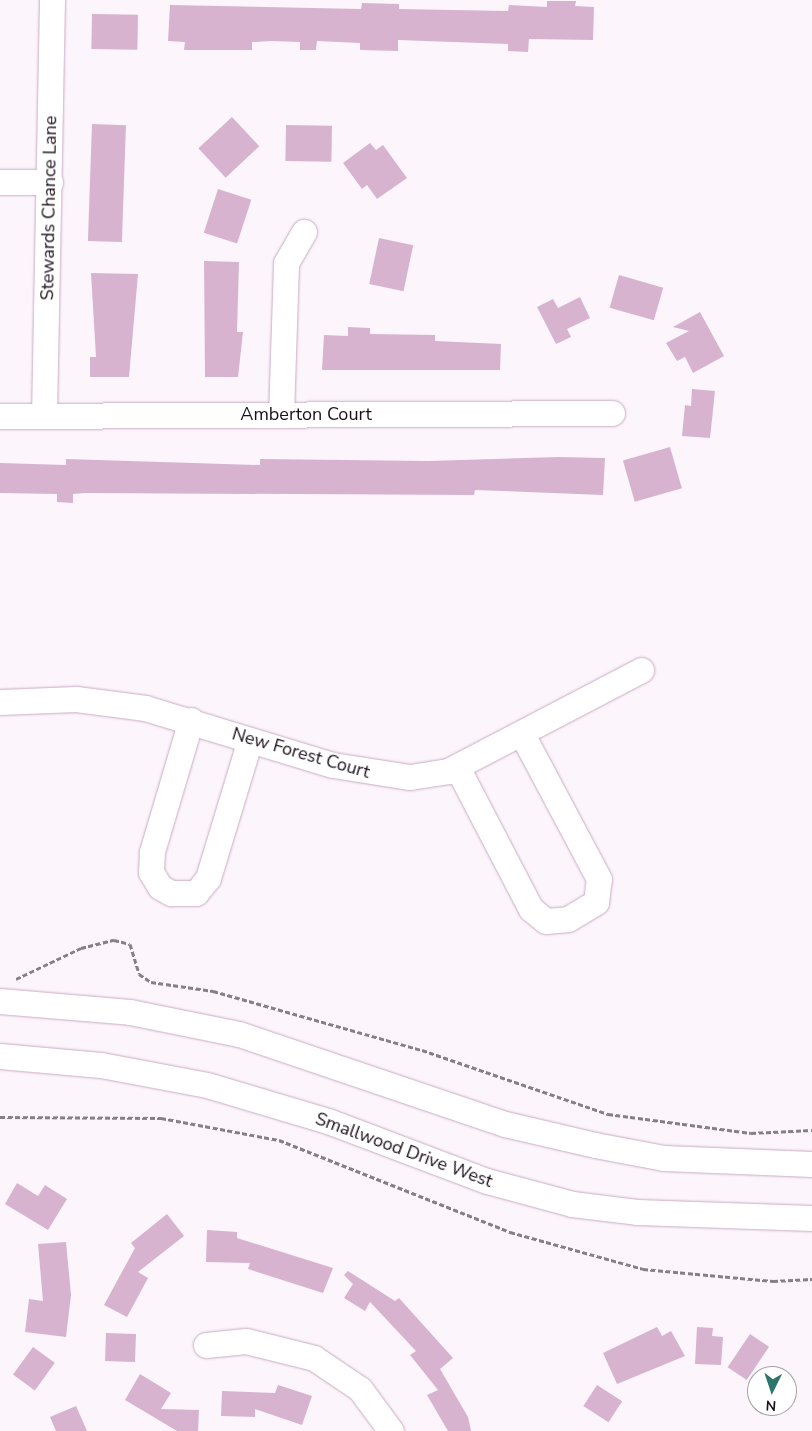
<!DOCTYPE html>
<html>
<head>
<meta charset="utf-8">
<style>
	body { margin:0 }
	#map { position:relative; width:812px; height:1431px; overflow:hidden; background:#fcf5fb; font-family:"Nunito Sans",sans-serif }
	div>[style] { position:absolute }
	.building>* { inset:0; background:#d7b3cf; transform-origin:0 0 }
	.path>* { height:3px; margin-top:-1.5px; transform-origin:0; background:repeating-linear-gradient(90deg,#877e86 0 5px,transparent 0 7.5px) }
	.roads { filter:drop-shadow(0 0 1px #caaac3) drop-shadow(0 0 1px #caaac3) }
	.minor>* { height:25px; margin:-12.5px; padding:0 12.5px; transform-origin:12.5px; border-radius:12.5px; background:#fff }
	span { translate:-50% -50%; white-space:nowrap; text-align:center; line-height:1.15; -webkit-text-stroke:4.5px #fff; paint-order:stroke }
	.street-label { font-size:18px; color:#1c111a }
	.north { position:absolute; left:747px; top:1366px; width:50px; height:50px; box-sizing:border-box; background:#fff; border:1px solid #a4a0a3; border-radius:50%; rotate:184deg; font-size:14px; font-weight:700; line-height:20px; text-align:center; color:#1c111a }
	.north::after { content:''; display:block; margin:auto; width:18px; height:22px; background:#2d746a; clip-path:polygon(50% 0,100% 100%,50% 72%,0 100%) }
</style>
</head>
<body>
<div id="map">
	<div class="building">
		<div style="clip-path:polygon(547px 1px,576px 1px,575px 6px,594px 7px,593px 40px,529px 39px,528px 52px,508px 51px,508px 44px,398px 40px,398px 51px,360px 50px,360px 43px,317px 41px,316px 50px,300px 50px,300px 42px,271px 41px,252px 42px,252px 50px,184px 50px,185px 42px,168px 41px,170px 5px,361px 9px,362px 3px,399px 4px,399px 9px,508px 11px,509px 5px,547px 7px)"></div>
		<div style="left:92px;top:14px;width:46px;height:35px;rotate:1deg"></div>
		<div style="left:232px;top:117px;width:40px;height:46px;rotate:47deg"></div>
		<div style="left:92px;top:124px;width:34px;height:117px;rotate:2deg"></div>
		<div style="left:286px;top:125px;width:46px;height:36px;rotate:1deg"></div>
		<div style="clip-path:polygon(370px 143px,376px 150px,383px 145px,407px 178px,377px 199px,367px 185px,362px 189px,343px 163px)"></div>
		<div style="left:218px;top:189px;width:35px;height:46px;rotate:18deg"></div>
		<div style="left:379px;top:238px;width:35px;height:47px;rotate:12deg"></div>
		<div style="clip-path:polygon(204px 261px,239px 262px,237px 332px,243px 332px,238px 377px,205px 377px)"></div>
		<div style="clip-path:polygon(91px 273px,138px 274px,129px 377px,90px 377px,90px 357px,96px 357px)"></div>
		<div style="left:619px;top:275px;width:46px;height:34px;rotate:16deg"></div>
		<div style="clip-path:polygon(580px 297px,590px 318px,567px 329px,571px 337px,556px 344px,537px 307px,553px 299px,558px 308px)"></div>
		<div style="clip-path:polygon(700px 312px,724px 356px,693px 373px,685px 357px,677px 361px,666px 343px,689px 331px,673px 327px)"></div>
		<div style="clip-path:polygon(348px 327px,370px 328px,370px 334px,435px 335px,435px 341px,501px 344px,500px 370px,322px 370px,324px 335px,348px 336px)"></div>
		<div style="clip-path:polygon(692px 389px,715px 391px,710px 438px,682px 436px,685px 405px,691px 406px)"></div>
		<div style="left:670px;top:447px;width:43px;height:49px;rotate:74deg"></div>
		<div style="clip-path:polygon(559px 457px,605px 458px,603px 495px,475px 490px,474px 495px,85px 493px,73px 494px,73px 503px,57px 502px,57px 494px,0 493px,0 463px,66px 465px,66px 459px,260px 465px,260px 459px,429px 461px)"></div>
		<div style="clip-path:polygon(17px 1183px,38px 1196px,45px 1185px,67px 1199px,48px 1230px,5px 1204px)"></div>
		<div style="clip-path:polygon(167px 1214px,184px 1236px,138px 1272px,148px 1278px,127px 1317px,104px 1305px,135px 1248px,131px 1243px)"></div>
		<div style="clip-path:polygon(207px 1230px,237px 1232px,237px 1238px,333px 1268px,323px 1293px,248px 1269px,250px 1263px,206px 1262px)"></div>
		<div style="clip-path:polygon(66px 1242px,71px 1295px,66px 1337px,25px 1332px,29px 1299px,43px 1301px,38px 1244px)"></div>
		<div style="clip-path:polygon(348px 1271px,395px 1301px,399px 1298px,453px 1358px,440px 1369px,468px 1417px,471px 1431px,448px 1431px,427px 1395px,438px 1390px,410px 1355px,416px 1351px,370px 1302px,365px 1311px,344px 1298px,353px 1284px,344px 1275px)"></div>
		<div style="clip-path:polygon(657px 1327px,662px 1336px,671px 1331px,685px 1356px,617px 1384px,603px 1353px)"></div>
		<div style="clip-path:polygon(697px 1327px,713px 1328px,712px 1336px,723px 1337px,721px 1365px,695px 1364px)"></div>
		<div style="left:106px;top:1333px;width:30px;height:28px;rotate:2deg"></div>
		<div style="left:750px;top:1334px;width:23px;height:40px;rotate:34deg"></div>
		<div style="left:33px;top:1347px;width:27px;height:34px;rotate:36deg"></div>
		<div style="clip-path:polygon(140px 1374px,171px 1393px,161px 1409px,199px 1410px,198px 1431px,177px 1431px,125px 1400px)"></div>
		<div style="clip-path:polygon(278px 1385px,312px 1396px,302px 1425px,255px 1409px,255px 1417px,221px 1416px,222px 1391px,275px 1393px)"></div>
		<div style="left:597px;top:1385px;width:30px;height:25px;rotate:33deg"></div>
		<div style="clip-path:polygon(76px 1406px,87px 1431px,56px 1431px,50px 1417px)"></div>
	</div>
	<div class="path">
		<div style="left:16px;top:979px;width:72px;rotate:-25.5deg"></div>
		<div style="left:81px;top:948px;width:34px;rotate:-14deg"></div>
		<div style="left:114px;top:940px;width:16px;rotate:14deg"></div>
		<div style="left:130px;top:944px;width:31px;rotate:73deg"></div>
		<div style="left:139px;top:974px;width:14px;rotate:34deg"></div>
		<div style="left:151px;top:982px;width:63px;rotate:8.3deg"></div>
		<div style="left:213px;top:991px;width:217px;rotate:15.8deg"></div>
		<div style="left:422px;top:1050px;width:197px;rotate:19deg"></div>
		<div style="left:608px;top:1114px;width:144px;rotate:7.6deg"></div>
		<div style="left:751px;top:1133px;width:61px;rotate:-2.8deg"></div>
		<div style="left:0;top:1117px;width:161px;rotate:0.4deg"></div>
		<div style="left:161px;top:1118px;width:120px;rotate:10.6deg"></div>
		<div style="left:279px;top:1140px;width:249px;rotate:21.7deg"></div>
		<div style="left:510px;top:1232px;width:138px;rotate:15.5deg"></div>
		<div style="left:643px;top:1269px;width:131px;rotate:5.3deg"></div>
		<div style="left:773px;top:1281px;width:39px;rotate:-3deg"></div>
	</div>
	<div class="roads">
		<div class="minor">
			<div style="left:0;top:182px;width:50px"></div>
			<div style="left:281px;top:415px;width:152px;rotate:-88.1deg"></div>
			<div style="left:286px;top:263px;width:36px;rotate:-60deg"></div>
			<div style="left:0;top:416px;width:612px;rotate:-0.28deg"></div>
			<div style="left:44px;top:416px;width:416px;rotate:-88.9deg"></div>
			<div style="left:0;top:702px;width:76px;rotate:-2.3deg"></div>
			<div style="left:76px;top:699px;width:70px;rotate:7.4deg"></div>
			<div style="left:145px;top:708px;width:196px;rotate:16.9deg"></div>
			<div style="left:333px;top:765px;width:78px;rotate:8.9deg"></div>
			<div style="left:410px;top:777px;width:38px;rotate:-9deg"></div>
			<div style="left:448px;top:771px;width:218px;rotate:-27.6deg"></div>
			<div style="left:191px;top:720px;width:138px;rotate:106.5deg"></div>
			<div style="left:152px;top:852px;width:20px;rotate:93deg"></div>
			<div style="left:151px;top:872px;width:17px;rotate:59deg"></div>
			<div style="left:160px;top:887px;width:13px;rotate:29deg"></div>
			<div style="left:171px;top:893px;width:25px"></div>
			<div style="left:196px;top:893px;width:19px;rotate:-51deg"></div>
			<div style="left:208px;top:878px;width:144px;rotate:-73.1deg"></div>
			<div style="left:457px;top:767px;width:160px;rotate:62.5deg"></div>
			<div style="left:531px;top:909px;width:19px;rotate:39deg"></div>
			<div style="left:546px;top:921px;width:22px;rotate:-5deg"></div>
			<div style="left:568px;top:919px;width:33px;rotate:-31deg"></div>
			<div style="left:596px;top:902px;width:23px;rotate:-83deg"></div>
			<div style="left:599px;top:879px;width:164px;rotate:-118deg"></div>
			<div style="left:0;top:1001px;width:130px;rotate:4.8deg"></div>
			<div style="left:130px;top:1012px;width:111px;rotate:11.4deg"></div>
			<div style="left:239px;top:1034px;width:281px;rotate:18.7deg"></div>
			<div style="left:505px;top:1124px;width:92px;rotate:13.1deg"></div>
			<div style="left:595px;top:1145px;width:70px;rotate:10.7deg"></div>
			<div style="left:664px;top:1158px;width:148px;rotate:2.3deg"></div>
			<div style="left:0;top:1056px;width:101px;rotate:5.1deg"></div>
			<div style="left:101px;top:1065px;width:108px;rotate:10.7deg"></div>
			<div style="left:207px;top:1085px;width:126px;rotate:16.6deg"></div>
			<div style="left:328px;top:1121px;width:170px;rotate:20.7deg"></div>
			<div style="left:487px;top:1181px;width:88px;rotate:15.1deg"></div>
			<div style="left:572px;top:1204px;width:65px;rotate:7deg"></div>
			<div style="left:637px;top:1212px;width:175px;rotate:2deg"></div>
			<div style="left:206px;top:1345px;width:40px;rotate:-5.7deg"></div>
			<div style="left:246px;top:1341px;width:70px;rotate:14deg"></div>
			<div style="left:314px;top:1358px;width:55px;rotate:34deg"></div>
			<div style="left:360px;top:1389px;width:52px;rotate:53.6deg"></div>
		</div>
	</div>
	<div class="street-label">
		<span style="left:49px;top:208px;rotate:-89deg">Stewards Chance Lane</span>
		<span style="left:306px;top:414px">Amberton Court</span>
		<span style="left:301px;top:753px;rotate:16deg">New Forest Court</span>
		<span style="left:404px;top:1150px;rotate:20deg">Smallwood Drive West</span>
	</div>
	<div class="north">N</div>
</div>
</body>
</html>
